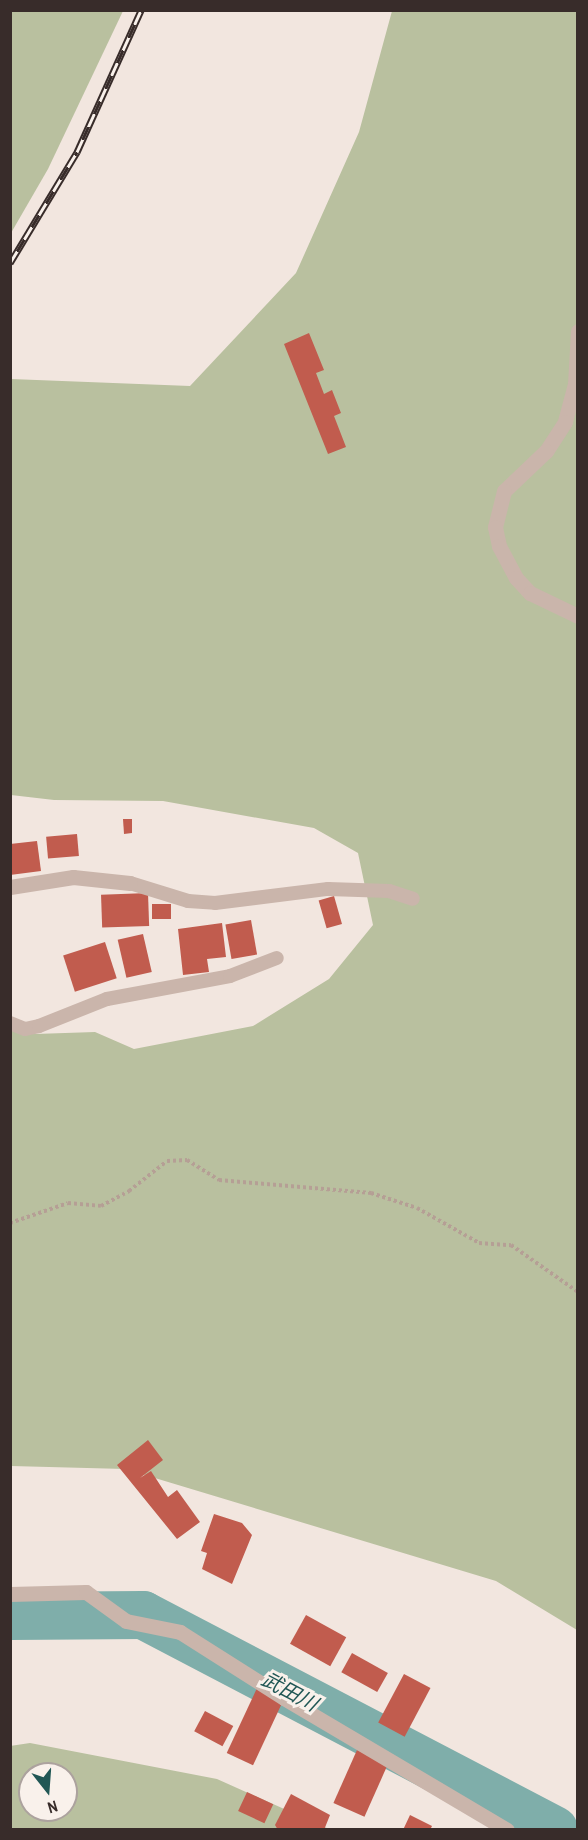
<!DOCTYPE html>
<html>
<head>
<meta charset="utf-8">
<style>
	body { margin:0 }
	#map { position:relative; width:588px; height:1840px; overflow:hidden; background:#f2e6df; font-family:"Archivo Narrow","Noto Sans JP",sans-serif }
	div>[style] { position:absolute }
	.green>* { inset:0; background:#b9c09f }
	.river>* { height:48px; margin:-24px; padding:0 24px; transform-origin:24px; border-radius:24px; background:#7faeaa }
	.building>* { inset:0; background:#c15c4e; transform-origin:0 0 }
	.path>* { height:4px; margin-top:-2px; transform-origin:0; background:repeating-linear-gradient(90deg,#b59f95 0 3px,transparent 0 6px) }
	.service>* { height:14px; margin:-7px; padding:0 7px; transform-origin:7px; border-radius:7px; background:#cab5ab }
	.minor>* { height:15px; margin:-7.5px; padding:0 7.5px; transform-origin:7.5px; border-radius:7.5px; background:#cab5ab }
	.tertiary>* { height:15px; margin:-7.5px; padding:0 7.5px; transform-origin:7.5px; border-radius:7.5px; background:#cab5ab }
	.rail>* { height:7px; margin-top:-3.5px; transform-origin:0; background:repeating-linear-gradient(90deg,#f9f1eb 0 14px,#382c2a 0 28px); box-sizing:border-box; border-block:2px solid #382c2a }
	span { translate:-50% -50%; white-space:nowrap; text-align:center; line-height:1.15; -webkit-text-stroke:6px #f9f1eb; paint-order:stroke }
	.water-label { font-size:20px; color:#215755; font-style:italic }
	.frame { position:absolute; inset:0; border:12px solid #382c2a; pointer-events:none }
	.north { position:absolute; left:18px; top:1762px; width:60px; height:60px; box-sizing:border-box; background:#f9f1eb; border:2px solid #aca29e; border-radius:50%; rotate:163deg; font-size:16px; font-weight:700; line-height:24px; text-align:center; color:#382c2a }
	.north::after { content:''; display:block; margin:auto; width:21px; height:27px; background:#215755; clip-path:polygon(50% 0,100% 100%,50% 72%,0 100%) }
</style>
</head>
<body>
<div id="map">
	<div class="green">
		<div style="clip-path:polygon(11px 10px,123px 11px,48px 169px,11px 233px)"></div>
		<div style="clip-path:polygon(392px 11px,577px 11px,577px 1630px,496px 1581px,125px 1469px,11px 1466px,10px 1028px,35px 1034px,95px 1032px,134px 1049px,253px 1026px,329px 979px,373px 925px,358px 853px,314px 828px,163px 801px,54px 800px,11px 795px,11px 379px,190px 386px,296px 273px,359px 132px)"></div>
		<div style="clip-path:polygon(evenodd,30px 1743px,217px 1779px,329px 1829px,11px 1829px,10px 1746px,30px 1743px,30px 1774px,66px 1774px,66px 1810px,30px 1810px,30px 1774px)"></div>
	</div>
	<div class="river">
		<div style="left:10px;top:1616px;width:133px;rotate:-0.4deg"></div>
		<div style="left:143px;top:1615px;width:464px;rotate:27.6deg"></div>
	</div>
	<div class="building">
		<div style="clip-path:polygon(309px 333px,324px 370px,316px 373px,324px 394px,332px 390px,341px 413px,334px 416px,346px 447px,328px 454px,284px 344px)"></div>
		<div style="clip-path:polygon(123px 819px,132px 819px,132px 833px,124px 834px)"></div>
		<div style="left:77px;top:834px;width:22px;height:31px;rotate:85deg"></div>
		<div style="clip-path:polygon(37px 841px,41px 871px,10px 875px,10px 844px)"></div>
		<div style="left:148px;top:893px;width:33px;height:47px;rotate:88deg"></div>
		<div style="left:334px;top:896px;width:29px;height:16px;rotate:74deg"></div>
		<div style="left:152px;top:904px;width:19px;height:15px"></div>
		<div style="left:251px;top:920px;width:35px;height:26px;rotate:80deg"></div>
		<div style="clip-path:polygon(222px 923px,226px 957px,207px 959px,209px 972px,183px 975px,178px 929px)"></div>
		<div style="left:143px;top:934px;width:39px;height:26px;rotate:77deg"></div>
		<div style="left:105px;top:942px;width:38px;height:44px;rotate:72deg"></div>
		<div style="clip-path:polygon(148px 1440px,163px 1460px,140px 1478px,151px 1471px,168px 1497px,177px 1490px,200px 1522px,177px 1539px,117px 1465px)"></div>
		<div style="clip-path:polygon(214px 1514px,242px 1523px,252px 1535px,232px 1584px,202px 1569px,207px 1553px,201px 1551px)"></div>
		<div style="left:306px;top:1615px;width:46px;height:33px;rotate:29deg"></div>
		<div style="left:352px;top:1653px;width:41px;height:22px;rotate:29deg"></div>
		<div style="left:404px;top:1674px;width:30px;height:55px;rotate:28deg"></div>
		<div style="left:258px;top:1686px;width:29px;height:74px;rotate:25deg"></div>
		<div style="left:205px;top:1711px;width:32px;height:23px;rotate:28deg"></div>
		<div style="left:357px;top:1750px;width:34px;height:58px;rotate:24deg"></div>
		<div style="left:247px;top:1792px;width:29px;height:21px;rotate:25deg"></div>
		<div style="clip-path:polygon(291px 1794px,330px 1815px,324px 1830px,278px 1830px,275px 1825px)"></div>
		<div style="clip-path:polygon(410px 1815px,432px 1826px,430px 1830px,403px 1830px)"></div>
	</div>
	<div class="path">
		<div style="left:10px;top:1223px;width:61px;rotate:-19deg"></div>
		<div style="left:68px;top:1203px;width:33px;rotate:5deg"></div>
		<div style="left:101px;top:1206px;width:32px;rotate:-28deg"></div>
		<div style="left:129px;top:1191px;width:48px;rotate:-38.3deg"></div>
		<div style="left:167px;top:1161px;width:20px;rotate:-3deg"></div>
		<div style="left:187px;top:1160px;width:38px;rotate:32deg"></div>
		<div style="left:219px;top:1180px;width:153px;rotate:4.9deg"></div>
		<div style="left:371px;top:1193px;width:48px;rotate:18.1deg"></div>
		<div style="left:417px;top:1208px;width:71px;rotate:29.4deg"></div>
		<div style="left:479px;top:1243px;width:32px;rotate:4deg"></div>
		<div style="left:511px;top:1245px;width:82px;rotate:35deg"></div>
	</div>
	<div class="service">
		<div style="left:130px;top:883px;width:61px;rotate:17.2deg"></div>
		<div style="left:188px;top:901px;width:27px;rotate:4deg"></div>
		<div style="left:215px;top:903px;width:114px;rotate:-7.1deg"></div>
		<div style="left:328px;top:889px;width:61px;rotate:1.9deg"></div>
		<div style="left:389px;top:891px;width:25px;rotate:18deg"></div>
		<div style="left:10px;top:1023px;width:16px;rotate:22deg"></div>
		<div style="left:25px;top:1029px;width:14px;rotate:-12deg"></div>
		<div style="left:39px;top:1026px;width:73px;rotate:-21.7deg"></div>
		<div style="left:107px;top:999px;width:125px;rotate:-10.6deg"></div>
		<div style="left:230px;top:976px;width:50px;rotate:-21deg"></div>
	</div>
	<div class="minor">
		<div style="left:10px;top:887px;width:64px;rotate:-9deg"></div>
		<div style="left:73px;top:877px;width:57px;rotate:6deg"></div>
		<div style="left:10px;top:1594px;width:76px;rotate:-1.5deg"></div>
		<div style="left:86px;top:1592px;width:49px;rotate:35.9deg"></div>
		<div style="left:126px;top:1621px;width:55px;rotate:11.5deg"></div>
		<div style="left:180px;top:1632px;width:123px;rotate:32.4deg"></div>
		<div style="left:284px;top:1698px;width:259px;rotate:30.6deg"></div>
	</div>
	<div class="tertiary">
		<div style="left:578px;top:331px;width:53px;rotate:93.2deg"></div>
		<div style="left:575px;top:384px;width:39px;rotate:105deg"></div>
		<div style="left:565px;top:422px;width:35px;rotate:123deg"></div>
		<div style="left:546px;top:451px;width:58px;rotate:136.4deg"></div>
		<div style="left:504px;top:491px;width:37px;rotate:104deg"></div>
		<div style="left:495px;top:527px;width:19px;rotate:78deg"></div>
		<div style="left:499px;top:546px;width:36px;rotate:62deg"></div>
		<div style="left:516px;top:578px;width:21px;rotate:47deg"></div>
		<div style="left:530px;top:593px;width:53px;rotate:25.6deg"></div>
	</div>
	<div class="rail">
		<div style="left:10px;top:263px;width:130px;rotate:-58.9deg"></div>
		<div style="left:77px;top:152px;width:156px;rotate:-65.7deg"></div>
	</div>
	<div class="water-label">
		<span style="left:290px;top:1691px;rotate:28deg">武田川</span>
	</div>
	<div class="frame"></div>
	<div class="north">N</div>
</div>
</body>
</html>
